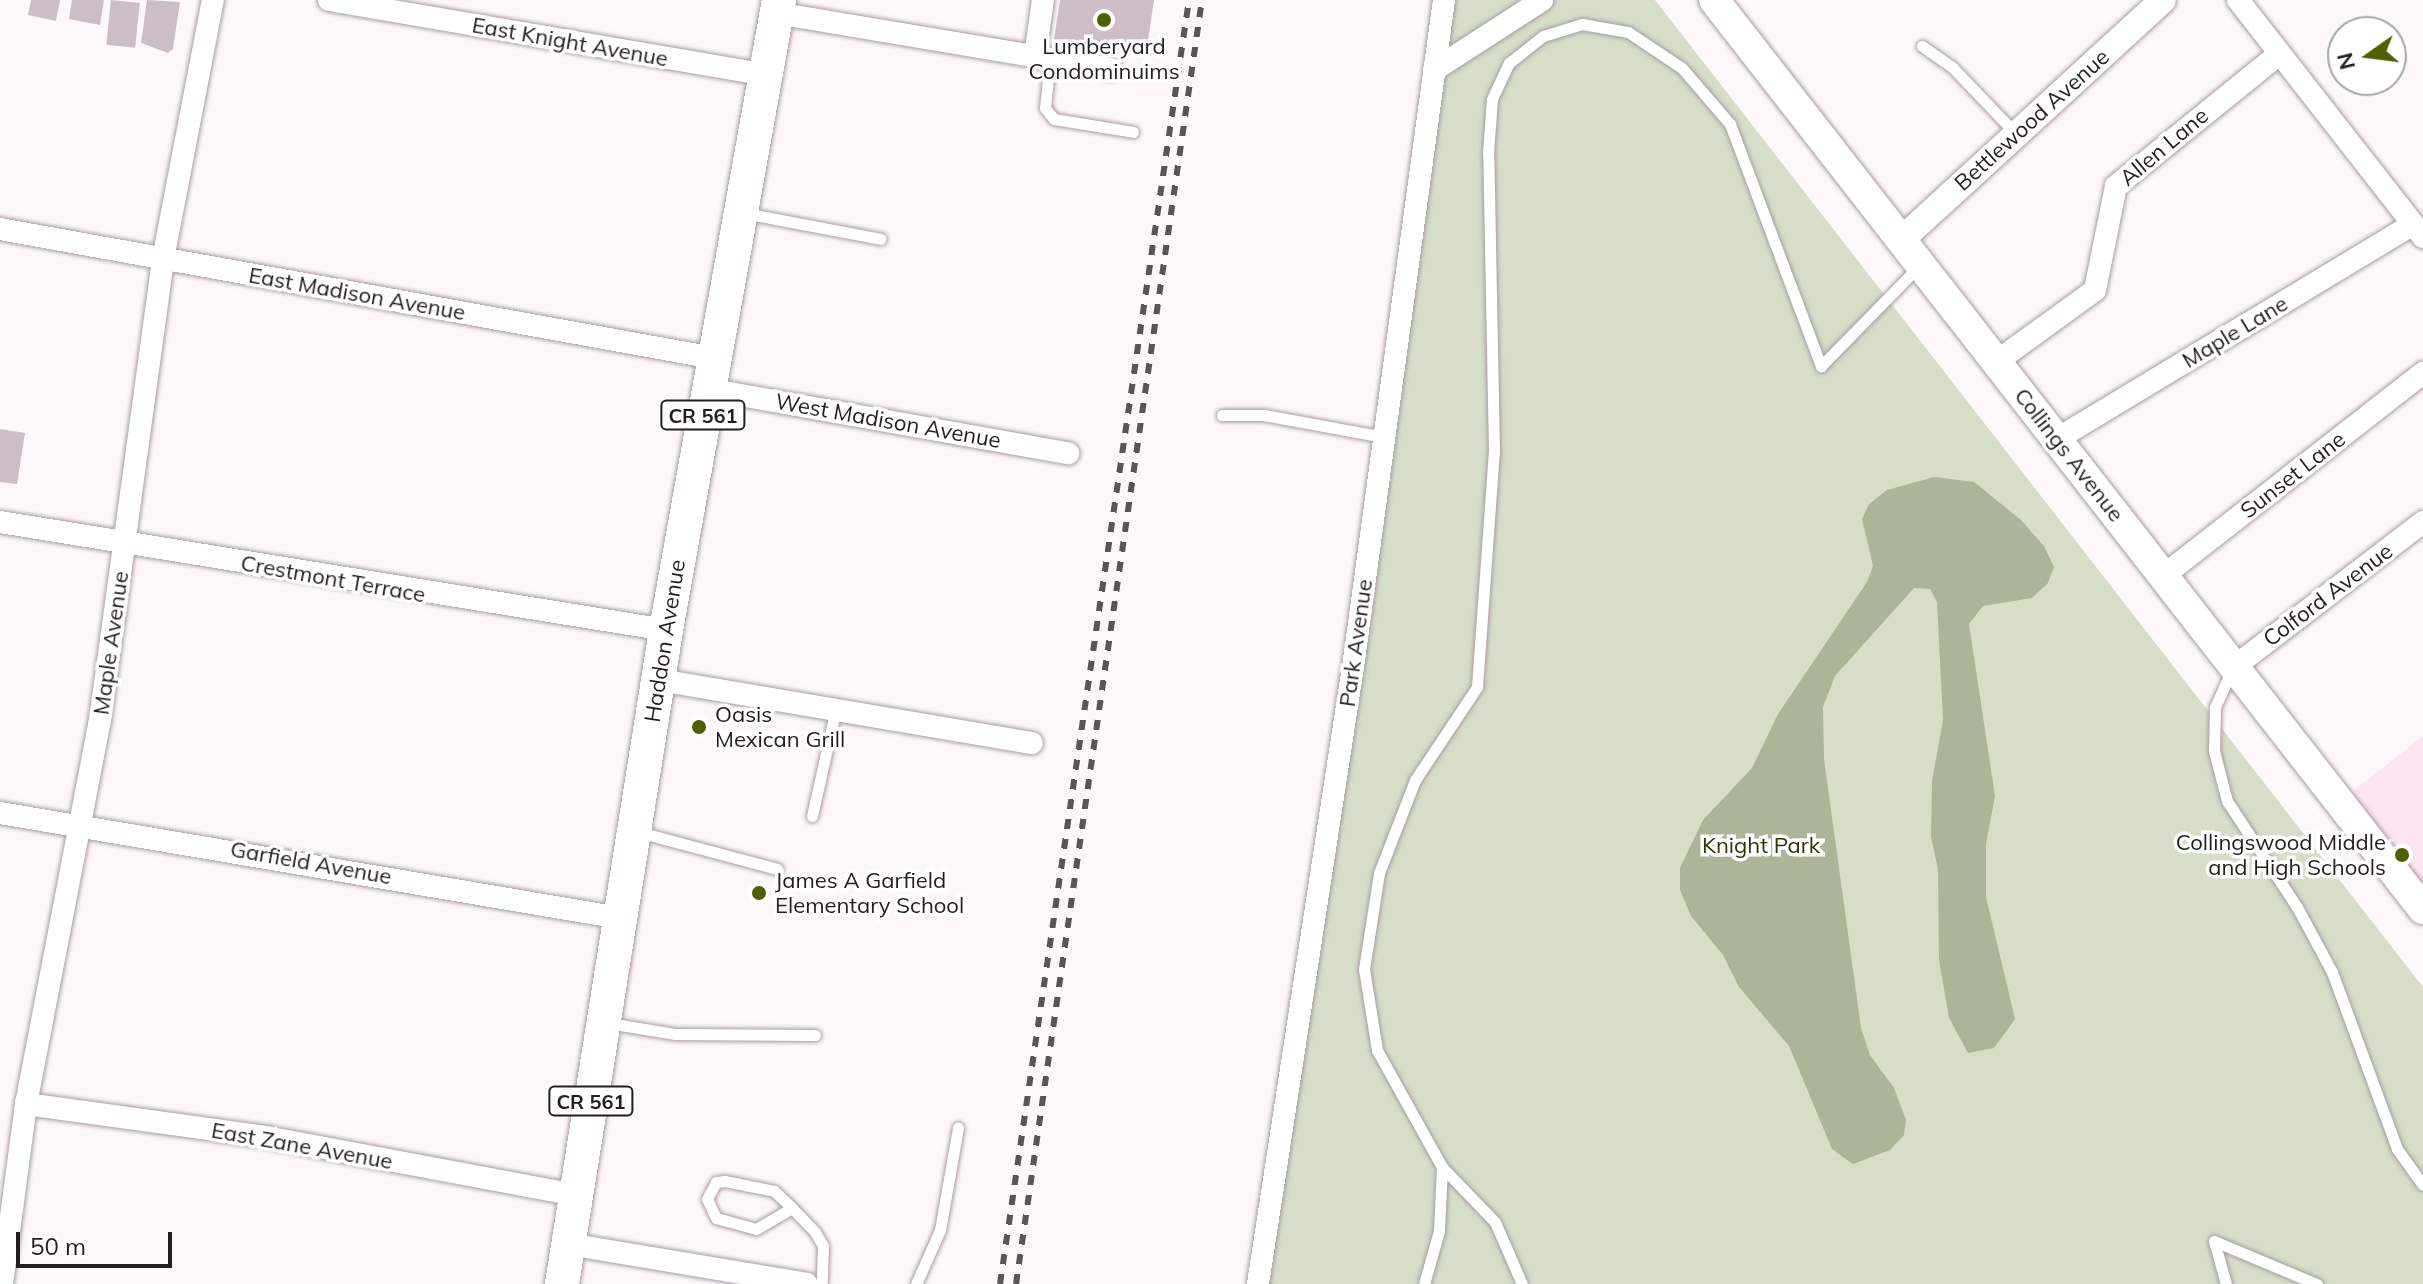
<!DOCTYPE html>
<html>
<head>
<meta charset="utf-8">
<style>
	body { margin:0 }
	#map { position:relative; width:2423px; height:1284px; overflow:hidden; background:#fdf7fa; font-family:Mulish,sans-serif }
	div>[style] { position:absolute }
	.built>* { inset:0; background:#fce4f3 }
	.green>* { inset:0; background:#d6dec7 }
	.water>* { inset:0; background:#abb597 }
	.building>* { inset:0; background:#cdbdc6; transform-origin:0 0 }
	.roads { filter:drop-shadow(0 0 2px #ab9ba4) drop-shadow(0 0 2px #ab9ba4) }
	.service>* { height:11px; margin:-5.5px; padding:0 5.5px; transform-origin:5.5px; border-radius:5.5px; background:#fff }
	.minor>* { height:22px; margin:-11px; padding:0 11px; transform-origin:11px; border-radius:11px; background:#fff }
	.tertiary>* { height:26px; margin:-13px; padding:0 13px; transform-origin:13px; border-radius:13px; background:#fff }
	.secondary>* { height:30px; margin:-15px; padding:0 15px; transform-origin:15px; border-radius:15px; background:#fff }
	.primary>* { height:34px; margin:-17px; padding:0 17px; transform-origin:17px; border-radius:17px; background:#fff }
	.rail>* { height:6px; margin-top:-3px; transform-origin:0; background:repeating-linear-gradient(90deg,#5a5458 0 10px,transparent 0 20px) }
	.dots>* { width:22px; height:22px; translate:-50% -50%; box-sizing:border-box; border:4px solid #fff; border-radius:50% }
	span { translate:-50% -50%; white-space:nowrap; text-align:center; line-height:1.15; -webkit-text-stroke:7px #fff; paint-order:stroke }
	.shield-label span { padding:2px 6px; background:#fff; border:2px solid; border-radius:6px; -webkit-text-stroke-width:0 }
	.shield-label { font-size:20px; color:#231d21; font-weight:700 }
	.street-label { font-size:22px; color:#231d21 }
	.poi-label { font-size:22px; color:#231d21 }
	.left { translate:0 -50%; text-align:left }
	.right { translate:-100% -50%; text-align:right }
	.park-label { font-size:22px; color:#2b3602 }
	.north { position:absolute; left:2327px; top:16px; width:80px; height:80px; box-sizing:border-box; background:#fff; border:2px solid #a7a5a6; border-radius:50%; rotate:256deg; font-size:22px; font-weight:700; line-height:32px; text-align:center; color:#231d21 }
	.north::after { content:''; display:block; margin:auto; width:28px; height:36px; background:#4e6004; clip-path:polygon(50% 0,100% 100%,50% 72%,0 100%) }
	.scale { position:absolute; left:16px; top:1232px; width:156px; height:36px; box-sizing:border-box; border:4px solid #231d21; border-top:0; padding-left:10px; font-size:24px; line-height:28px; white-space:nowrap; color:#231d21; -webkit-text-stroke:6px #fff; paint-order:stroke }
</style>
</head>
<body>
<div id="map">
	<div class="built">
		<div style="clip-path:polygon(2423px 736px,2423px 909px,2339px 802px)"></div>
	</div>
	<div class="green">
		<div style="clip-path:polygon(1445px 0,1655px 0,2423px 987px,2423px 1284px,1258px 1284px)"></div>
	</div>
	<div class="water">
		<div style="clip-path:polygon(1934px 477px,1974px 482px,2021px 520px,2044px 546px,2054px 567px,2048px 583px,2032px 598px,1983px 606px,1969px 624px,1995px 796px,1986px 844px,1986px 897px,2015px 1019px,1994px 1048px,1968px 1053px,1949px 1018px,1939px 960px,1938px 869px,1931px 837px,1932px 781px,1943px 720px,1937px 602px,1930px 589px,1914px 588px,1835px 676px,1823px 707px,1824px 759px,1861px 1028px,1870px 1055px,1894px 1088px,1906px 1120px,1904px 1135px,1890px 1150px,1853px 1164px,1832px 1149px,1789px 1046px,1739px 987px,1723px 955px,1691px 916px,1680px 890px,1680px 868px,1703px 820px,1752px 768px,1778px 714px,1867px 582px,1873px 566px,1862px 519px,1869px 504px,1887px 490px)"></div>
	</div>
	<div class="building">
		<div style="clip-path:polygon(31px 0,60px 0,56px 21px,28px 15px)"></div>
		<div style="clip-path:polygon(72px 0,104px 0,100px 25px,69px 19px)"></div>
		<div style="left:111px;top:0;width:29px;height:45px;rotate:6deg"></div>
		<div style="clip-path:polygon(147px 0,180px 2px,173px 49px,168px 53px,141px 43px)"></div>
		<div style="clip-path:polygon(1060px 0,1154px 0,1146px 54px,1054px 40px)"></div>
		<div style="clip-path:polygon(0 429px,25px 433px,17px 484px,0 482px)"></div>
	</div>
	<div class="roads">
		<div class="service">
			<div style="left:1922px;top:46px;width:38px;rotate:35deg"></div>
			<div style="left:1953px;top:68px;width:91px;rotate:46.3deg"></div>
			<div style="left:1050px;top:59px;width:49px;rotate:95.8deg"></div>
			<div style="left:1045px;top:108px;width:14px;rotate:51deg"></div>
			<div style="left:1054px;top:119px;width:80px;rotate:9.3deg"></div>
			<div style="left:744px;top:213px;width:139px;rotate:10.7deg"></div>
			<div style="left:1222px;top:415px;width:42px"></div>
			<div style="left:1264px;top:415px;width:122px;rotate:10.4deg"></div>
			<div style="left:2233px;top:667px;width:44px;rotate:114.2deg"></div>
			<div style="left:2215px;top:707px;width:44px;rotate:91.3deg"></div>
			<div style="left:2214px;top:751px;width:52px;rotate:75.4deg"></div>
			<div style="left:2227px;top:801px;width:127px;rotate:56.6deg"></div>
			<div style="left:2297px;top:907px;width:74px;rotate:61.7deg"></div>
			<div style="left:2332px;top:972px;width:189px;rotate:69.8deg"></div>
			<div style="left:2397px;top:1149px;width:44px;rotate:54.2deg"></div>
			<div style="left:812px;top:816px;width:110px;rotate:-77.4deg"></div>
			<div style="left:639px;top:832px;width:143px;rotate:15deg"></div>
			<div style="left:608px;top:1023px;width:68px;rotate:9.3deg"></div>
			<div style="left:675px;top:1034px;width:140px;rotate:0.4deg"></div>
			<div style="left:1442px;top:1167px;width:76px;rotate:46.1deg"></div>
			<div style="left:1495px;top:1222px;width:68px;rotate:66.5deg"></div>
			<div style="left:792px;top:1208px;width:42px;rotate:149.7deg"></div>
			<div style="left:756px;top:1229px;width:41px;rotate:-164.6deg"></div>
			<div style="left:716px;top:1218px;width:21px;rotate:-115deg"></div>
			<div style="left:707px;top:1199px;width:19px;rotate:-62deg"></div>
			<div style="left:716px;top:1182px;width:9px;rotate:-6deg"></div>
			<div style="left:725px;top:1181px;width:50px;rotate:11.5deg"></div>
			<div style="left:774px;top:1191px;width:25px;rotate:43deg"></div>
			<div style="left:792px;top:1208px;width:33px;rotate:46deg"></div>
			<div style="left:815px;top:1232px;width:16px;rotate:60deg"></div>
			<div style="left:823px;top:1246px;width:38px;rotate:92deg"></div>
			<div style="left:2214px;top:1241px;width:112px;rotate:22.7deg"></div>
			<div style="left:2214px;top:1241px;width:45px;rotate:74.4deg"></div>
			<div style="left:916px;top:1284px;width:59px;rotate:-66deg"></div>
			<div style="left:940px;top:1230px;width:104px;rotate:-80deg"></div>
			<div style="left:1424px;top:1284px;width:55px;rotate:-74.2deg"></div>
			<div style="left:1439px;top:1231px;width:64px;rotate:-87.3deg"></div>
			<div style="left:1442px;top:1167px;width:134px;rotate:-119.1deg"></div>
			<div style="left:1377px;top:1050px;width:82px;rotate:-99.1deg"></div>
			<div style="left:1364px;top:969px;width:97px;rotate:-81.1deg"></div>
			<div style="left:1379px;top:873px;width:100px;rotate:-68.8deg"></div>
			<div style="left:1415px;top:780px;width:112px;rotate:-56.3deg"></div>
			<div style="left:1477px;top:687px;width:236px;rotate:-85.9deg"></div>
			<div style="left:1494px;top:452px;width:299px;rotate:-91.1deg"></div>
			<div style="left:1488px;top:153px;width:54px;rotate:-85.8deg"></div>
			<div style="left:1492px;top:99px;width:40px;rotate:-65deg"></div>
			<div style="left:1509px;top:63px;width:43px;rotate:-38.5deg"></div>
			<div style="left:1543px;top:36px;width:41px;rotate:-17.1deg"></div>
			<div style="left:1582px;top:24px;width:47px;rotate:9.9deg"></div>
			<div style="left:1628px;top:32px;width:65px;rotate:33.7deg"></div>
			<div style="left:1682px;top:68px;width:74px;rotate:49.4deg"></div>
			<div style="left:1730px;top:124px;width:259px;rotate:69.4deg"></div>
			<div style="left:1821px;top:366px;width:140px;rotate:-45.6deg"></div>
		</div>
		<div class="minor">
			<div style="left:329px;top:0;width:441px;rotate:9.7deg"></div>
			<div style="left:2238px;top:0;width:301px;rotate:52deg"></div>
			<div style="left:776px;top:13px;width:340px;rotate:9.5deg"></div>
			<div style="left:1035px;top:56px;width:57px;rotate:-81.9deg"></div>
			<div style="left:1434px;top:70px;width:129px;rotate:-32.9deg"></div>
			<div style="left:0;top:229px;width:726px;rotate:10.24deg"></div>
			<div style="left:1996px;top:362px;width:122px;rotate:-36deg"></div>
			<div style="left:2095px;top:290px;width:106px;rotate:-78.6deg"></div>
			<div style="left:2116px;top:186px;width:208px;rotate:-39deg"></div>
			<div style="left:707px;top:389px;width:367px;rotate:10.1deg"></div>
			<div style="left:2057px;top:439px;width:416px;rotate:-31.1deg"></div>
			<div style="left:0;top:522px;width:675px;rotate:9.21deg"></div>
			<div style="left:2163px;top:576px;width:330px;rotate:-38deg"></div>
			<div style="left:2234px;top:667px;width:238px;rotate:-37.5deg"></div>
			<div style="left:659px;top:680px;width:378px;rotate:9.6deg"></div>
			<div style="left:0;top:813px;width:629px;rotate:9.61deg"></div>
			<div style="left:26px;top:1104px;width:242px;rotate:7.8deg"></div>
			<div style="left:266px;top:1137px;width:315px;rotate:10.6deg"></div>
			<div style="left:568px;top:1244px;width:242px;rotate:9.5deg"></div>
			<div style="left:2px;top:1284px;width:182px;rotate:-82.4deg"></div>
			<div style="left:26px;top:1104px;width:391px;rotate:-79.1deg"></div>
			<div style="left:100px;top:720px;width:465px;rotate:-82.2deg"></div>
			<div style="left:163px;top:259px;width:264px;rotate:-79.1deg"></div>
			<div style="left:1258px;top:1284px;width:624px;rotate:-81.25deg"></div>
			<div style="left:1353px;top:667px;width:673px;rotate:-82.23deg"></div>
		</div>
		<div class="tertiary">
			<div style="left:1901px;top:240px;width:355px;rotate:-42.5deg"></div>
		</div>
		<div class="secondary">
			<div style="left:1714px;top:0;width:1153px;rotate:52.05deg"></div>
		</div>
		<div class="primary">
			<div style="left:562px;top:1284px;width:662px;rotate:-80.96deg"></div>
			<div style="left:666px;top:630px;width:640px;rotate:-79.83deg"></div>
		</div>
	</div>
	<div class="rail">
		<div style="left:1000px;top:1284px;width:1298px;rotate:-81.63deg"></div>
		<div style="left:1016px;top:1284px;width:1297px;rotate:-81.76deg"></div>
	</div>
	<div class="dots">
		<div style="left:1104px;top:20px;background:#4e6004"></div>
		<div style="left:699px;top:727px;background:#4e6004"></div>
		<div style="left:2402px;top:855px;background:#4e6004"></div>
		<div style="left:759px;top:893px;background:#4e6004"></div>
	</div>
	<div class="shield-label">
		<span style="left:703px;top:415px">CR 561</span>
		<span style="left:591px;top:1101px">CR 561</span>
	</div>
	<div class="street-label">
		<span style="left:570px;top:42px;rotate:10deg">East Knight Avenue</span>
		<span style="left:2032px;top:120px;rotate:-42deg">Bettlewood Avenue</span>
		<span style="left:2164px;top:147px;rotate:-40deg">Allen Lane</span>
		<span style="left:357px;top:294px;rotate:10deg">East Madison Avenue</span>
		<span style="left:2235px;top:332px;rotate:-31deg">Maple Lane</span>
		<span style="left:888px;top:421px;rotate:10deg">West Madison Avenue</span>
		<span style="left:2069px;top:455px;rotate:52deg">Collings Avenue</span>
		<span style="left:2293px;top:475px;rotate:-38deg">Sunset Lane</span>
		<span style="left:333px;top:579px;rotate:10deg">Crestmont Terrace</span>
		<span style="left:2328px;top:595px;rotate:-37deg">Colford Avenue</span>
		<span style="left:665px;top:641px;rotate:-81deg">Haddon Avenue</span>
		<span style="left:111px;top:643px;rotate:-82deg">Maple Avenue</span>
		<span style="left:1356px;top:643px;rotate:-82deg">Park Avenue</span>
		<span style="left:311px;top:863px;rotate:10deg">Garfield Avenue</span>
		<span style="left:302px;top:1146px;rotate:10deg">East Zane Avenue</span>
	</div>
	<div class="poi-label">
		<span style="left:1104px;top:59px">Lumberyard<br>Condominuims</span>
		<span class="left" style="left:715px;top:727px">Oasis<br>Mexican Grill</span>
		<span class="right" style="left:2386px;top:855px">Collingswood Middle<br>and High Schools</span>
		<span class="left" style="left:775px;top:893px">James A Garfield<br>Elementary School</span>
	</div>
	<div class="park-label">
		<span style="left:1761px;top:846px">Knight Park</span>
	</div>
	<div class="north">N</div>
	<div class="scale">50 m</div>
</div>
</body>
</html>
